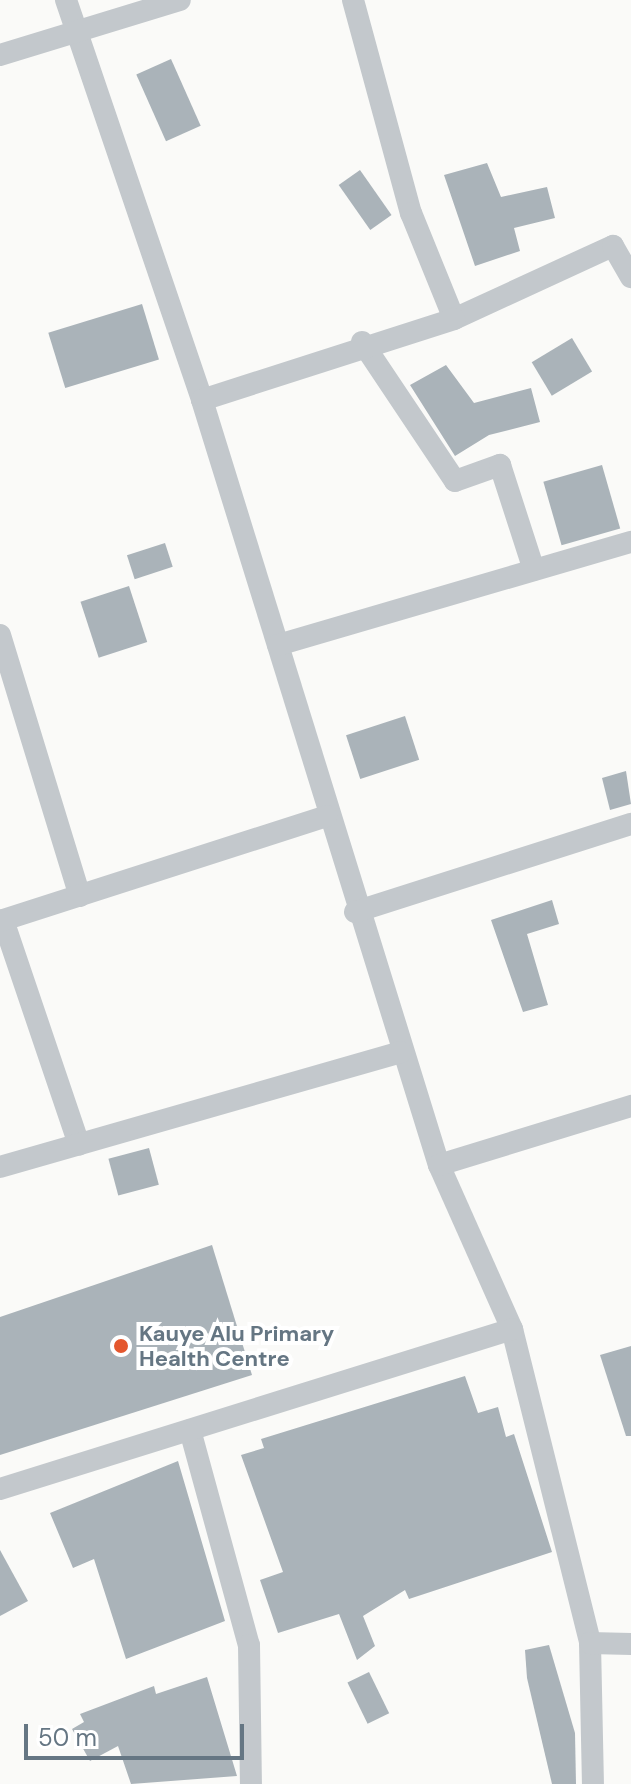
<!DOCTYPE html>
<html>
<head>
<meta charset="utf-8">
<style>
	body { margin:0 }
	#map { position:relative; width:631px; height:1784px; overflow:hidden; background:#fafaf8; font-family:"DM Sans",sans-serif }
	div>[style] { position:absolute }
	.building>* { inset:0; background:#aab3b9; transform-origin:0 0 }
	.street>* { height:22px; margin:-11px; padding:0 11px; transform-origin:11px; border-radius:11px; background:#c3c8cc }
	.dots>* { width:22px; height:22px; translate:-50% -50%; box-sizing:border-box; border:4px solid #fff; border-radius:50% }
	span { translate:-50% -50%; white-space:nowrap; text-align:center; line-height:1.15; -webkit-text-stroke:8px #fff; paint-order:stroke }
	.poi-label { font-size:22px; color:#657683; font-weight:700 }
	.left { translate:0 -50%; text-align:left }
	.scale { position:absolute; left:24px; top:1724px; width:220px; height:36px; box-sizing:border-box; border:4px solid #657683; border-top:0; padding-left:10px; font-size:24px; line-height:28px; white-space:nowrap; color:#657683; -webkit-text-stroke:6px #fff; paint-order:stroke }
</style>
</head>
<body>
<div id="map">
	<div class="building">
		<div style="left:171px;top:59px;width:73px;height:38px;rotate:66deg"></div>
		<div style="clip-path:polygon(487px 163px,501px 197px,547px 187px,555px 218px,514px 228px,520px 251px,475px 266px,444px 175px)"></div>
		<div style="left:360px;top:170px;width:55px;height:26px;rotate:55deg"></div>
		<div style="left:142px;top:304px;width:58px;height:98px;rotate:73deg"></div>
		<div style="left:572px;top:338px;width:39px;height:47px;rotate:59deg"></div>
		<div style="clip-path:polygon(446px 365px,474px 403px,531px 388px,540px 422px,489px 435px,455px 456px,410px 385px)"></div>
		<div style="left:602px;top:465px;width:66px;height:61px;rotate:74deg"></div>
		<div style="left:165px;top:543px;width:25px;height:40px;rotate:72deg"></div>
		<div style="left:129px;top:586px;width:59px;height:51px;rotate:72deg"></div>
		<div style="left:405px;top:716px;width:46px;height:62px;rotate:72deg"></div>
		<div style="clip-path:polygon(626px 771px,631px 804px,610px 810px,602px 778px)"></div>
		<div style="clip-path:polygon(552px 900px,559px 924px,527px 934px,548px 1005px,523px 1012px,491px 920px)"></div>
		<div style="left:149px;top:1148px;width:38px;height:42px;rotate:75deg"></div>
		<div style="clip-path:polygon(212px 1245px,252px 1375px,0 1455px,0 1317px)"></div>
		<div style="clip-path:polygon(631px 1346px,631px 1436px,626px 1436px,600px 1355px)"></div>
		<div style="clip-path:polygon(465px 1376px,478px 1413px,498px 1407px,506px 1437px,514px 1434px,552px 1552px,409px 1599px,405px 1590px,363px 1616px,375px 1646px,357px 1660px,339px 1614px,278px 1633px,260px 1580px,283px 1572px,241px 1455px,264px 1448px,261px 1439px)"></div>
		<div style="clip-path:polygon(178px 1461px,225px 1621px,126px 1659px,94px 1559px,73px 1568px,50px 1513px)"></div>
		<div style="clip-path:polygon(0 1550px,28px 1601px,0 1616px)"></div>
		<div style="clip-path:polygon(549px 1645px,575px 1733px,576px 1784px,552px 1784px,527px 1678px,525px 1650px)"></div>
		<div style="left:369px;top:1672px;width:46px;height:24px;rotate:64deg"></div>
		<div style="clip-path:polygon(207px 1677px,237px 1776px,131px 1784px,118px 1746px,90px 1761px,72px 1729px,84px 1722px,80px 1714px,154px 1686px,156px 1694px)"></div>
	</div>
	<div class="street">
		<div style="left:66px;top:0;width:422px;rotate:71.2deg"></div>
		<div style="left:202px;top:400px;width:801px;rotate:72.79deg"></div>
		<div style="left:439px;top:1165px;width:180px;rotate:66deg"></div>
		<div style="left:512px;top:1329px;width:324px;rotate:76deg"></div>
		<div style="left:590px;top:1643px;width:141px;rotate:88.8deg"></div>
		<div style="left:353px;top:0;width:221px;rotate:74.8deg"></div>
		<div style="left:411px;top:213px;width:114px;rotate:67.9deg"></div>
		<div style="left:454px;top:319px;width:175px;rotate:-24.7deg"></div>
		<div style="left:613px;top:246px;width:36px;rotate:60deg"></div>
		<div style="left:0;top:55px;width:188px;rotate:-17deg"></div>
		<div style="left:362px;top:342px;width:167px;rotate:56.2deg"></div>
		<div style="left:455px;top:481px;width:48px;rotate:-19.6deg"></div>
		<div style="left:500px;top:465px;width:110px;rotate:72.1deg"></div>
		<div style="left:202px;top:400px;width:265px;rotate:-17.8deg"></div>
		<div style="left:0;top:635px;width:273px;rotate:73deg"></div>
		<div style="left:278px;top:645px;width:368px;rotate:-16.3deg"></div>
		<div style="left:355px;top:912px;width:290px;rotate:-17.7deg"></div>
		<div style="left:3px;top:920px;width:237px;rotate:71.3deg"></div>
		<div style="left:0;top:921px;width:343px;rotate:-17.8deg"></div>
		<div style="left:439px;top:1165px;width:201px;rotate:-17.1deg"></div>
		<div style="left:0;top:1167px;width:417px;rotate:-16deg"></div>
		<div style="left:190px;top:1430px;width:223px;rotate:74.7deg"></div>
		<div style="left:249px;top:1645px;width:139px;rotate:89.2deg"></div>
		<div style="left:0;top:1489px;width:536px;rotate:-17.35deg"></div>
		<div style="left:590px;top:1643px;width:41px;rotate:1.4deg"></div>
	</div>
	<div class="dots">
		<div style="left:121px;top:1346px;background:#e4572e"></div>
	</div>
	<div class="poi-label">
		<span class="left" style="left:139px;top:1346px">Kauye Alu Primary<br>Health Centre</span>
	</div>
	<div class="scale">50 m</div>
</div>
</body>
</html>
